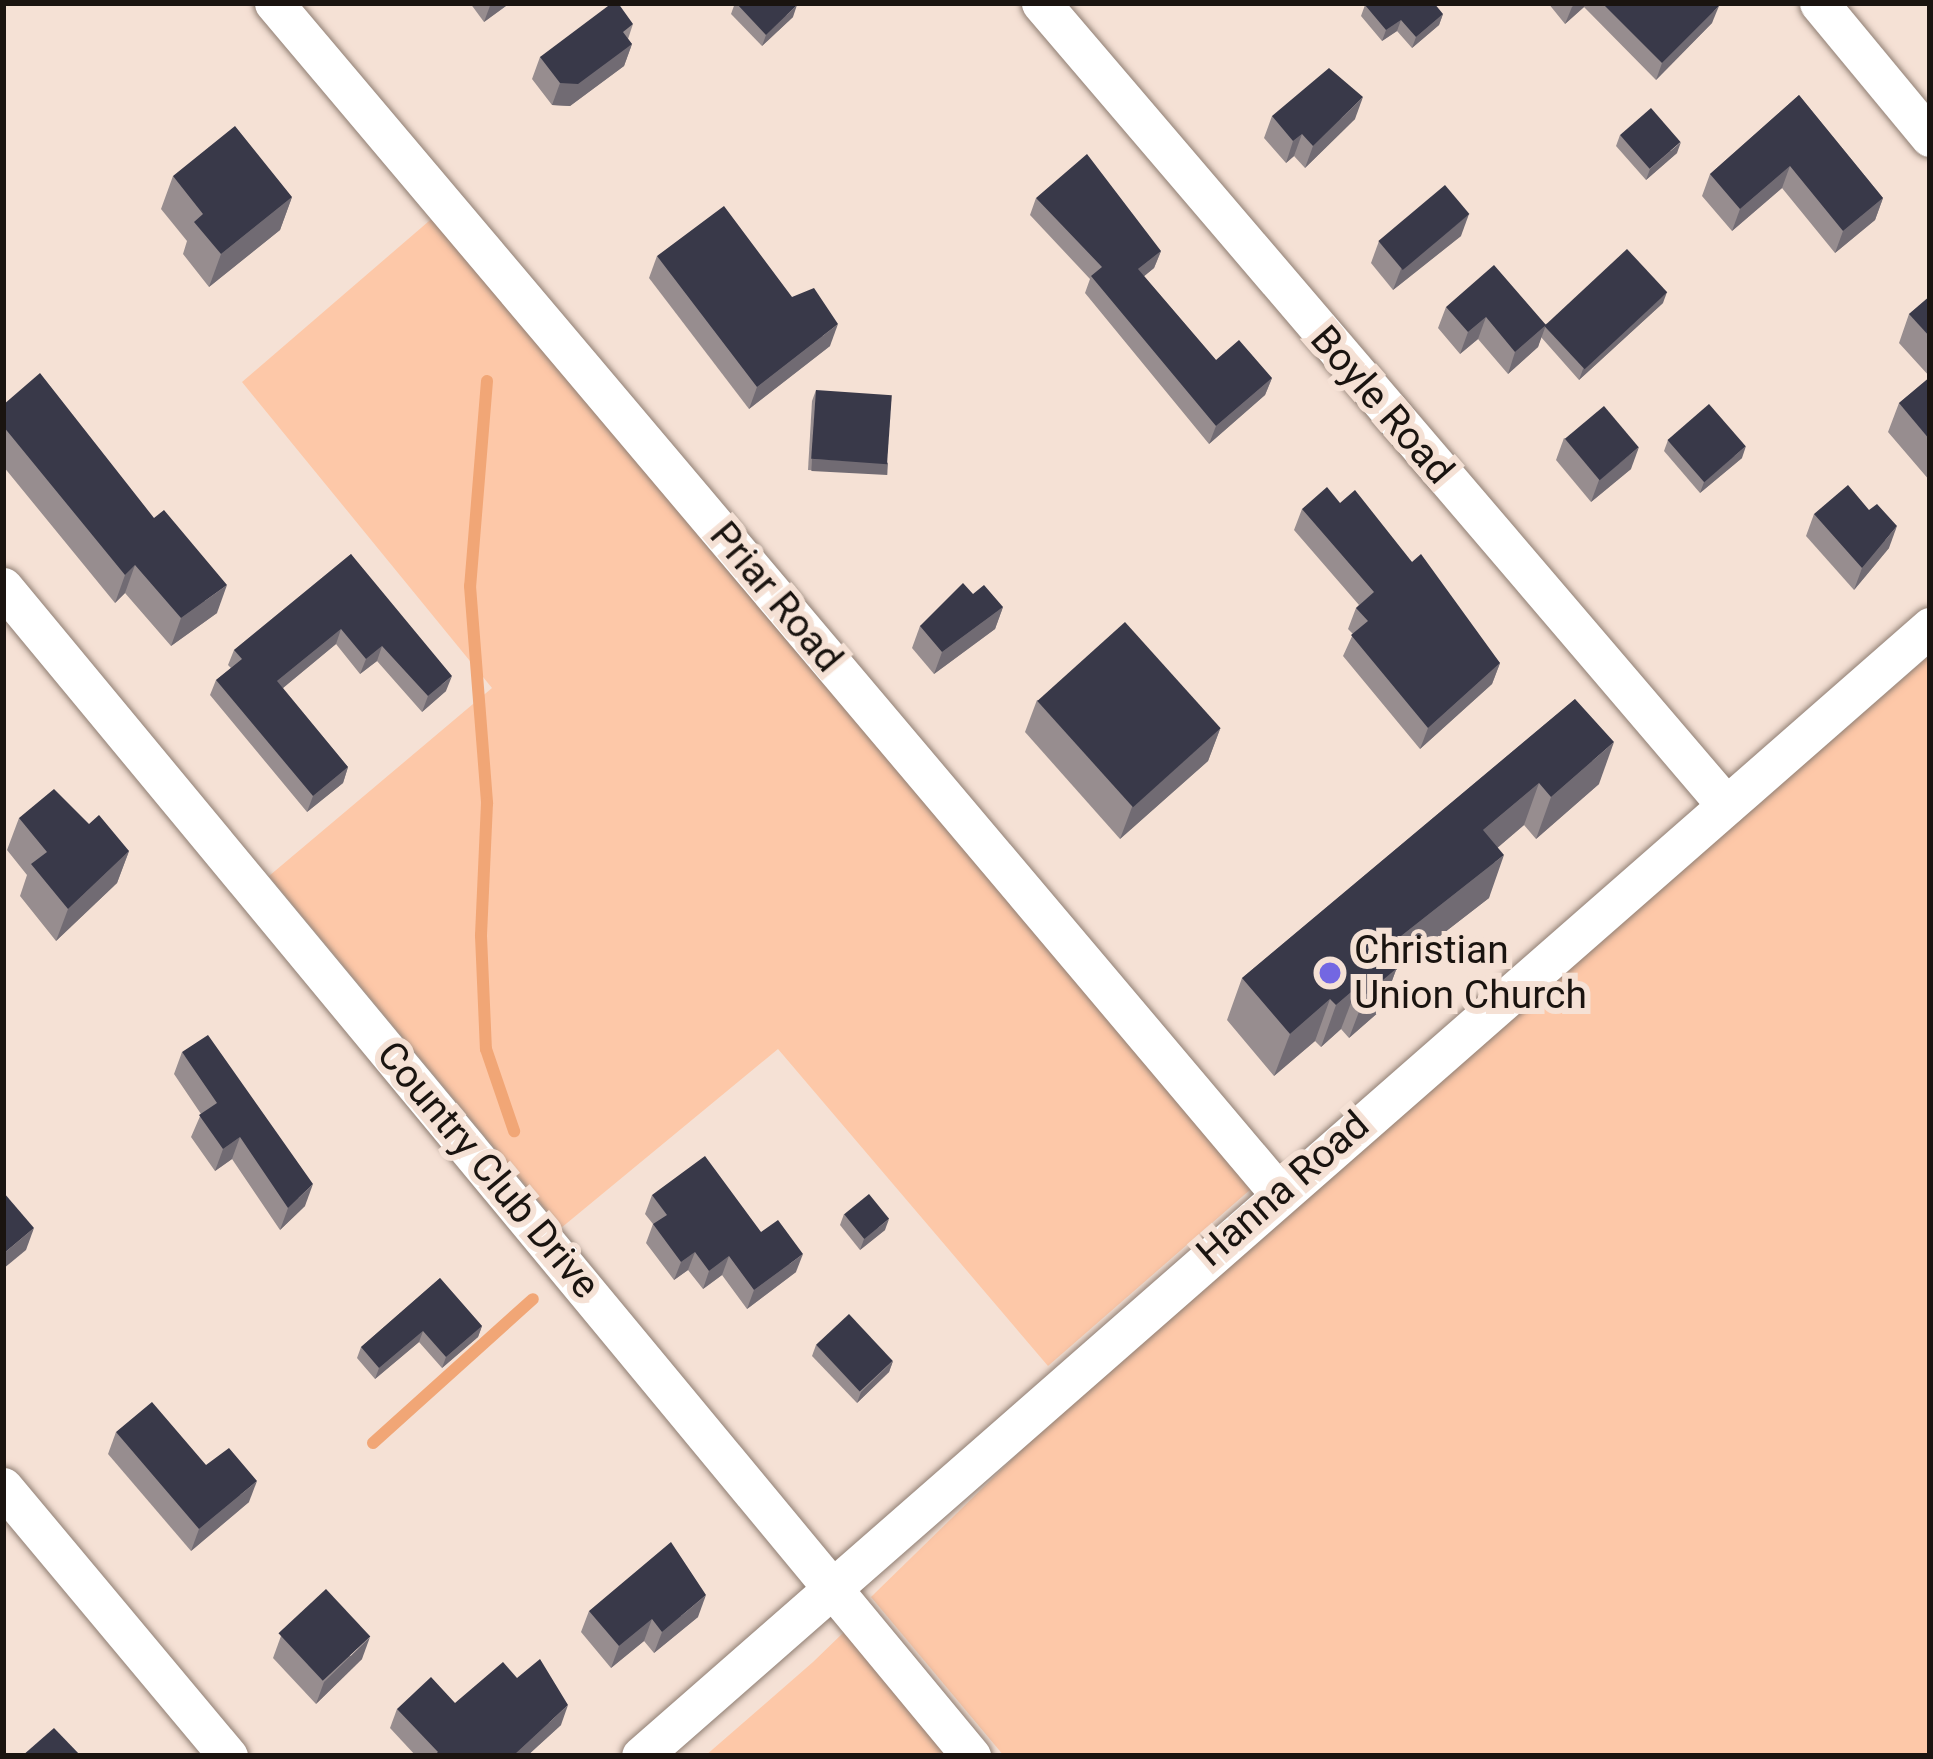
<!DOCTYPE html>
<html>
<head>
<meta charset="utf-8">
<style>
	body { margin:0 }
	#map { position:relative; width:1933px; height:1759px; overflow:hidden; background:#f5e1d5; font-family:Roboto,sans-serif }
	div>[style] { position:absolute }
	.green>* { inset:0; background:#fdc8a8 }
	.stream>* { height:12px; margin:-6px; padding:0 6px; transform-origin:6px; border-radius:6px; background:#f1a676 }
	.roads { filter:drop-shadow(0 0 3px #8f7e73) drop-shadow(0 0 3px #8f7e73) }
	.minor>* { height:39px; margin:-19.5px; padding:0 19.5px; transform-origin:19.5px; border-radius:19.5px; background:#fff }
	.wall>* { inset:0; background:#978d8f }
	.shaded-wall>* { inset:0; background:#716b73; transform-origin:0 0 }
	.building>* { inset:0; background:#393949; transform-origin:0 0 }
	.dots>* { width:33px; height:33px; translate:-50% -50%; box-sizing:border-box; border:6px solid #f5e1d5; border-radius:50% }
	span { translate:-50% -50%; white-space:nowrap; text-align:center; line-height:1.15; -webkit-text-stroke:12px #f5e1d5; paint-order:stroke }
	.street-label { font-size:39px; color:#1a1410 }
	.poi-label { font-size:39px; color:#1a1410 }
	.left { translate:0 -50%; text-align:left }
	.frame { position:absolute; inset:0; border:6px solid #1a1410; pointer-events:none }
</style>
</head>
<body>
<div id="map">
	<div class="green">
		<div style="clip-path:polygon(443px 209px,1251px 1189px,1048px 1366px,778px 1049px,561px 1228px,269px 876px,492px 688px,242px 382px)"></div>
		<div style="clip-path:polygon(1930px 655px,1930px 1756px,1004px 1756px,871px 1597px,1082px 1391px)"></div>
		<div style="clip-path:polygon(844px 1632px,947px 1756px,705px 1756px,813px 1662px)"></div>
	</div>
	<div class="stream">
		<div style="left:487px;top:381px;width:206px;rotate:94.7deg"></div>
		<div style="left:470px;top:586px;width:218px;rotate:85.5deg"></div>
		<div style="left:487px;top:803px;width:133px;rotate:92.6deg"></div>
		<div style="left:481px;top:936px;width:113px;rotate:87.5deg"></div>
		<div style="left:486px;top:1049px;width:87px;rotate:71.1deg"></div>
		<div style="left:373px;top:1443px;width:215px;rotate:-42deg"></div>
	</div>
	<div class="roads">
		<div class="minor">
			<div style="left:274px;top:3px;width:1556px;rotate:49.82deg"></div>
			<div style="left:1041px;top:3px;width:1055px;rotate:49.5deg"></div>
			<div style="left:1819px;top:3px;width:174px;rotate:50.4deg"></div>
			<div style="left:3px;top:587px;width:1518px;rotate:50.37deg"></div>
			<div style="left:3px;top:1487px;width:351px;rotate:50.1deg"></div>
			<div style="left:641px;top:1756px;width:1714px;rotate:-41.21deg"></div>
		</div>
	</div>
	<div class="wall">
		<div style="clip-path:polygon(470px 3px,510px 3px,484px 22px)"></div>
		<div style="clip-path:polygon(735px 3px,793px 17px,762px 46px,731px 14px)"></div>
		<div style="clip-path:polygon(1548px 3px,1715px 3px,1712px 23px,1656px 80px,1584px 7px,1565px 24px)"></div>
		<div style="clip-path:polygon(1365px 5px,1443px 14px,1439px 25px,1412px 48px,1397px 31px,1382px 41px,1361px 16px)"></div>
		<div style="clip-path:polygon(633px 24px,628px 39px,632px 44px,624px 66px,570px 106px,552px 105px,532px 79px,540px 57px)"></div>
		<div style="clip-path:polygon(1799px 95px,1883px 198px,1875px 220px,1835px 253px,1782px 188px,1732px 231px,1702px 196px,1710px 174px)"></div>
		<div style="clip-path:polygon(1272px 116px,1355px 119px,1305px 168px,1294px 156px,1286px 163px,1264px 138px)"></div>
		<div style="clip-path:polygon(1620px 135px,1677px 153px,1646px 180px,1616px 146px)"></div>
		<div style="clip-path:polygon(173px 176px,292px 197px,280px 230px,209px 287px,183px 254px,187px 241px,161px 209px)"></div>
		<div style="clip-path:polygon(1036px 198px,1161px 251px,1154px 268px,1144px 276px,1216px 360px,1272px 378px,1265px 395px,1209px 444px,1085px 293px,1090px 279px,1030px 215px)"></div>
		<div style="clip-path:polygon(1461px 236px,1393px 290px,1371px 263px,1379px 241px)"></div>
		<div style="clip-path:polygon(657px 256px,792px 297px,830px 346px,749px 409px,649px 278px)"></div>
		<div style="clip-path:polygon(1930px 296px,1930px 481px,1888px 432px,1899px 403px,1930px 377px,1899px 343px,1909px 314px)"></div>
		<div style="clip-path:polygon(1663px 303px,1579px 380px,1541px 337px,1538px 347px,1508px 374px,1478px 339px,1460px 354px,1438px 328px,1446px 307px,1545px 324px)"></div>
		<div style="clip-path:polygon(816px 390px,888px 463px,884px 474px,808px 470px,812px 401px)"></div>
		<div style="clip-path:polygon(3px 405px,217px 613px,171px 646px,125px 593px,115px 603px,3px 466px)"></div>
		<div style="clip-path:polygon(1564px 438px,1631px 469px,1591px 502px,1556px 460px)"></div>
		<div style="clip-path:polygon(1668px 440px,1742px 458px,1700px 493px,1664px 451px)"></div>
		<div style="clip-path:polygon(1340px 503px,1412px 562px,1500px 663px,1492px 684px,1420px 749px,1343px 656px,1353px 634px,1348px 629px,1356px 608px,1359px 605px,1294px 530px,1302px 509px)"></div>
		<div style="clip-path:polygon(1869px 510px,1889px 548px,1854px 590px,1806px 536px,1814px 514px)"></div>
		<div style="clip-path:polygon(351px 554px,446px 691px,422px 712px,377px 661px,360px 674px,336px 644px,283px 688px,348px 767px,343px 783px,307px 812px,210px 695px,216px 680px,231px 668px,228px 665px,234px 650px)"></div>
		<div style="clip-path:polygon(973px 594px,1003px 607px,995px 629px,934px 674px,912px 648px,920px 626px)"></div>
		<div style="clip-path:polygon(1575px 699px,1599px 784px,1536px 839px,1524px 825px,1497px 848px,1489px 898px,1396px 970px,1381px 1010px,1349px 1038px,1341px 1029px,1321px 1047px,1315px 1041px,1274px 1076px,1227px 1020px,1242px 978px)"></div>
		<div style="clip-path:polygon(1037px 700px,1220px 729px,1208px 761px,1120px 839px,1025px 732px)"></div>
		<div style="clip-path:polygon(19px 818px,89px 824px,129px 851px,117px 883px,56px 941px,20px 896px,27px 875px,7px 850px)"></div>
		<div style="clip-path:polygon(182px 1052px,305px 1206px,280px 1230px,232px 1159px,215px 1171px,191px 1137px,201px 1114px,174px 1074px)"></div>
		<div style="clip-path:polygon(652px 1195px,761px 1232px,796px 1272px,747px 1309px,722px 1275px,703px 1289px,688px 1270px,674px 1280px,646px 1243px,653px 1224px,645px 1214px)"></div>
		<div style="clip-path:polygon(844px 1214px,885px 1230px,860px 1250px,840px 1225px)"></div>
		<div style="clip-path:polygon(440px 1278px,482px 1326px,478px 1337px,442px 1368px,419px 1342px,375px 1379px,357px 1358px,361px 1347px)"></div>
		<div style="clip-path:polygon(816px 1345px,893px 1361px,889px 1372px,857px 1403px,812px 1356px)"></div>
		<div style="clip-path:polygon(116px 1432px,206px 1465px,249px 1502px,191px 1551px,108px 1454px)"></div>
		<div style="clip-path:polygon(589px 1611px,698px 1617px,654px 1653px,644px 1641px,611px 1668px,581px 1632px)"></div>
		<div style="clip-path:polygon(281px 1636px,362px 1659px,316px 1704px,273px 1658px)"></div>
		<div style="clip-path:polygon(455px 1703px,561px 1725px,527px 1756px,416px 1756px,390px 1728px,397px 1709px)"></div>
	</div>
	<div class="shaded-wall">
		<div style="clip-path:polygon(491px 3px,510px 3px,484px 22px)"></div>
		<div style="clip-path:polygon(1576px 3px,1585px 3px,1584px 7px,1565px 24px,1572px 7px)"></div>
		<div style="clip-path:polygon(797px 5px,793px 17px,762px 46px,766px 35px)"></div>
		<div style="clip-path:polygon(1719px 6px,1712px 23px,1656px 80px,1662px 63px)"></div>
		<div style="clip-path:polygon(1443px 14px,1439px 25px,1412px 48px,1416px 37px)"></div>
		<div style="clip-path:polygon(1401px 20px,1397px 31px,1382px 41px,1386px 30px)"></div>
		<div style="clip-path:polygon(632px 44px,624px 66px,570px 106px,552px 105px,560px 83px)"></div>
		<div style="clip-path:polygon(1363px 97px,1355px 119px,1305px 168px,1313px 146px)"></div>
		<div style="clip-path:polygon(1302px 134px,1294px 156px,1286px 163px,1293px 141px)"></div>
		<div style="clip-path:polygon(1681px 142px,1677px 153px,1646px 180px,1650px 169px)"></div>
		<div style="clip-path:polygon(1790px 166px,1782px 188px,1732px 231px,1740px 209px)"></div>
		<div style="clip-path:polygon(292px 197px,280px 230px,209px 287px,221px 254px)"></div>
		<div style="clip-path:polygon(1883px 198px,1875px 220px,1835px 253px,1843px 231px)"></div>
		<div style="clip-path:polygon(1469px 214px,1461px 236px,1393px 290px,1401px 269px)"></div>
		<div style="clip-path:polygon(1161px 251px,1154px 268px,1131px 287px,1138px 269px)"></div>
		<div style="clip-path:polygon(1667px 292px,1663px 303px,1579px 380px,1583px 369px)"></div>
		<div style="clip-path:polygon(1486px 317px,1478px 339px,1460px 354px,1468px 332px)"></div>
		<div style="clip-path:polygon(838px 324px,830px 346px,749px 409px,757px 387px)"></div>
		<div style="clip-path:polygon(1546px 325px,1538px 347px,1508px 374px,1515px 352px)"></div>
		<div style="clip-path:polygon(1272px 378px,1265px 395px,1209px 444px,1216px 426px)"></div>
		<div style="clip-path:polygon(1746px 446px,1742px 458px,1700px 493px,1704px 482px)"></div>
		<div style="clip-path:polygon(1639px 447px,1631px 469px,1591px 502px,1599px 480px)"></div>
		<div style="left:812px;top:459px;width:76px;height:12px;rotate:3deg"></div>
		<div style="clip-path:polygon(1897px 526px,1889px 548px,1854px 590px,1862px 568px)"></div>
		<div style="clip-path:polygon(135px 565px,125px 593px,115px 603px,125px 575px)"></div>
		<div style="clip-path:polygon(227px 585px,217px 613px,171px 646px,181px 618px)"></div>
		<div style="clip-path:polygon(1003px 607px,995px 629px,934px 674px,942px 652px)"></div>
		<div style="clip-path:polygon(341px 629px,336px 644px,272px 697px,277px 681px)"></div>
		<div style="clip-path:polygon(382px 646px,377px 661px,360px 674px,366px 659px)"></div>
		<div style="clip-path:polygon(1500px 663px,1492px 684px,1420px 749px,1428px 728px)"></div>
		<div style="clip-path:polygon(452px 676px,446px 691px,422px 712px,428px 696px)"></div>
		<div style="clip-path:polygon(1220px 729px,1208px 761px,1120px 839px,1132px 807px)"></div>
		<div style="clip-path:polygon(1614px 742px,1599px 784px,1536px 839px,1551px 797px)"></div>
		<div style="clip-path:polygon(348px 767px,343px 783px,307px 812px,313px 796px)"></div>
		<div style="clip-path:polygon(1539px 783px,1524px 825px,1468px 873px,1483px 830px)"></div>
		<div style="clip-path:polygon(129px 851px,117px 883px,56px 941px,68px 909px)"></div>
		<div style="clip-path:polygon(1504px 855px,1489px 898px,1396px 970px,1381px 1010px,1349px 1038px,1382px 951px)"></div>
		<div style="clip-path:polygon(1357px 987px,1341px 1029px,1321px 1047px,1336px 1005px)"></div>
		<div style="clip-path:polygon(1330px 999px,1315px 1041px,1274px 1076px,1290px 1034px)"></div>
		<div style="clip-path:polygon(240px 1137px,232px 1159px,215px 1171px,223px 1149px)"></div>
		<div style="clip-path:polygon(313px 1184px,305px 1206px,280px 1230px,288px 1208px)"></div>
		<div style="clip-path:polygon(889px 1219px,885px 1230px,860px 1250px,864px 1239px)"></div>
		<div style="clip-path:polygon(34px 1228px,26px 1250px,3px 1269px,3px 1254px)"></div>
		<div style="clip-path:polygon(695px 1252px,688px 1270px,674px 1280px,681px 1262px)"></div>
		<div style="clip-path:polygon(803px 1254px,796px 1272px,747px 1309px,754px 1290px)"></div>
		<div style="clip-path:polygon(729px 1256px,722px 1275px,703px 1289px,709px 1271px)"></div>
		<div style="clip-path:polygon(482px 1326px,478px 1337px,442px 1368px,446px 1357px)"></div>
		<div style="clip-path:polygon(423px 1331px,419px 1342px,375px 1379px,379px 1368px)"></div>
		<div style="clip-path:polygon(893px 1361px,889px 1372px,857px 1403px,861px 1392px)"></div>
		<div style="clip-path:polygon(257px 1481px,249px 1502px,191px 1551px,199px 1529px)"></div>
		<div style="clip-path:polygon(706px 1595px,698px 1617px,654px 1653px,662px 1632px)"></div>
		<div style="clip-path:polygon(652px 1619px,644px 1641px,611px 1668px,619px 1646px)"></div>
		<div style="clip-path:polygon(370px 1637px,362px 1659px,316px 1704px,324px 1682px)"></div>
		<div style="clip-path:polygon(568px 1705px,561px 1725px,527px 1756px,513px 1756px)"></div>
	</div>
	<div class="building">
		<div style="clip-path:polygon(612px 3px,618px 3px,633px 24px,623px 32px,632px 44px,578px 84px,560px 83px,540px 57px)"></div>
		<div style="clip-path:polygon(736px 3px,794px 3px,797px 5px,766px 35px)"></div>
		<div style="clip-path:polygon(1367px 3px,1434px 3px,1443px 14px,1416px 37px,1401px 20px,1386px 30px,1365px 5px)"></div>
		<div style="clip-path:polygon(1602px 3px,1715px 3px,1719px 6px,1662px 63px)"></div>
		<div style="clip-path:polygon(1329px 68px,1363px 97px,1313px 146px,1302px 134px,1293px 141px,1272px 116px)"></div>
		<div style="clip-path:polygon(1799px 95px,1883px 198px,1843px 231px,1790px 166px,1740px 209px,1710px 174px)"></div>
		<div style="left:1651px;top:108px;width:45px;height:41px;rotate:49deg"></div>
		<div style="clip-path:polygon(235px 126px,292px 197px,221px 254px,194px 222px,203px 214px,173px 176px)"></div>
		<div style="clip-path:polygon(1087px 154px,1161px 251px,1138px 269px,1216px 360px,1239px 340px,1272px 378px,1216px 426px,1091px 276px,1102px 267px,1036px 198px)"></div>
		<div style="left:1445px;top:185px;width:38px;height:87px;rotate:50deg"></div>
		<div style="clip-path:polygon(724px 206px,792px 297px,814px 288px,838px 324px,757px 387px,657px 256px)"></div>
		<div style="left:1627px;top:249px;width:59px;height:113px;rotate:47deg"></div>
		<div style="clip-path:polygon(1494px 265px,1546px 325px,1515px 352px,1486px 317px,1468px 332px,1446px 307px)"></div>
		<div style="clip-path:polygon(1930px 296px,1930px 337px,1909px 314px)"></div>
		<div style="clip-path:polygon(40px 373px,154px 518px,164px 510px,227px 585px,181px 618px,135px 565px,125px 575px,3px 426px,3px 405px)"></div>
		<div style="clip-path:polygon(1930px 377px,1930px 440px,1899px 403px)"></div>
		<div style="left:816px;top:390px;width:76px;height:69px;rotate:4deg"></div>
		<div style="left:1709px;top:404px;width:56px;height:55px;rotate:49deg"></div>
		<div style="left:1604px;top:406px;width:54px;height:51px;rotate:50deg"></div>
		<div style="clip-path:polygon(1848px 485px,1869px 510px,1877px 504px,1897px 526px,1862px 568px,1814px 514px)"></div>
		<div style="clip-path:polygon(1327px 487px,1340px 503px,1355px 490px,1412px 562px,1421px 554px,1500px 663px,1428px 728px,1351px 635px,1368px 621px,1356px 608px,1374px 592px,1302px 509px)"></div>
		<div style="clip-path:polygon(351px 554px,452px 676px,428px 696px,382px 646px,366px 659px,341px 629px,277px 681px,348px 767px,313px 796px,216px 680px,242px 659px,234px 650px)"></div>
		<div style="clip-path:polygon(963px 583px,973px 594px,984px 585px,1003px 607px,942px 652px,920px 626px)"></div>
		<div style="left:1125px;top:622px;width:143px;height:118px;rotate:48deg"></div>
		<div style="clip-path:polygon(1575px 699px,1614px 742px,1551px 797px,1539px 783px,1483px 830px,1504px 855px,1382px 951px,1397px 968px,1364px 996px,1357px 987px,1336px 1005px,1330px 999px,1290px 1034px,1242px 978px)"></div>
		<div style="clip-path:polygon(54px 789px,89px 824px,99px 815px,129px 851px,68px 909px,31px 864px,47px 852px,19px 818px)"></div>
		<div style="clip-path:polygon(208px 1035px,313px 1184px,288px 1208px,240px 1137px,223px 1149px,199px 1115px,217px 1103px,182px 1052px)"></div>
		<div style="clip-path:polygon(705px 1156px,761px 1232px,778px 1220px,803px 1254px,754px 1290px,729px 1256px,709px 1271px,695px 1252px,681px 1262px,653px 1224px,667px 1215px,652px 1195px)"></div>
		<div style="clip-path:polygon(4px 1193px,34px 1228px,3px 1254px,3px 1194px)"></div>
		<div style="left:869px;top:1194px;width:32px;height:32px;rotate:51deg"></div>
		<div style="clip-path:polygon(440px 1278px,482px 1326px,446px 1357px,423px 1331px,379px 1368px,361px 1347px)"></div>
		<div style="left:849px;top:1314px;width:64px;height:45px;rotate:47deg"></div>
		<div style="clip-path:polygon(152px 1402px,206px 1465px,229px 1448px,257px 1481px,199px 1529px,116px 1432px)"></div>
		<div style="clip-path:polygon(671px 1542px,706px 1595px,662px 1632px,652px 1619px,619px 1646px,589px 1611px)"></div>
		<div style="left:326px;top:1589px;width:65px;height:65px;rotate:47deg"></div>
		<div style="clip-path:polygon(540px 1659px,568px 1705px,513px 1756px,433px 1756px,438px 1752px,397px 1709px,431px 1677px,455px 1703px,503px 1662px,517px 1678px)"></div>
		<div style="clip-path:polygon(54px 1728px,81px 1756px,22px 1756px)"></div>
	</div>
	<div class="dots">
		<div style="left:1330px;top:973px;background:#7367e2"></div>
	</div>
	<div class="street-label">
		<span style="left:1382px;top:405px;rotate:49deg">Boyle Road</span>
		<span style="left:776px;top:597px;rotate:50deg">Priar Road</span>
		<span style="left:488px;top:1170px;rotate:50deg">Country Club Drive</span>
		<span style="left:1283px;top:1189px;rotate:-41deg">Hanna Road</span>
	</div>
	<div class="poi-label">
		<span class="left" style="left:1354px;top:973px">Christian<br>Union Church</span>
	</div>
	<div class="frame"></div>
</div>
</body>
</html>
